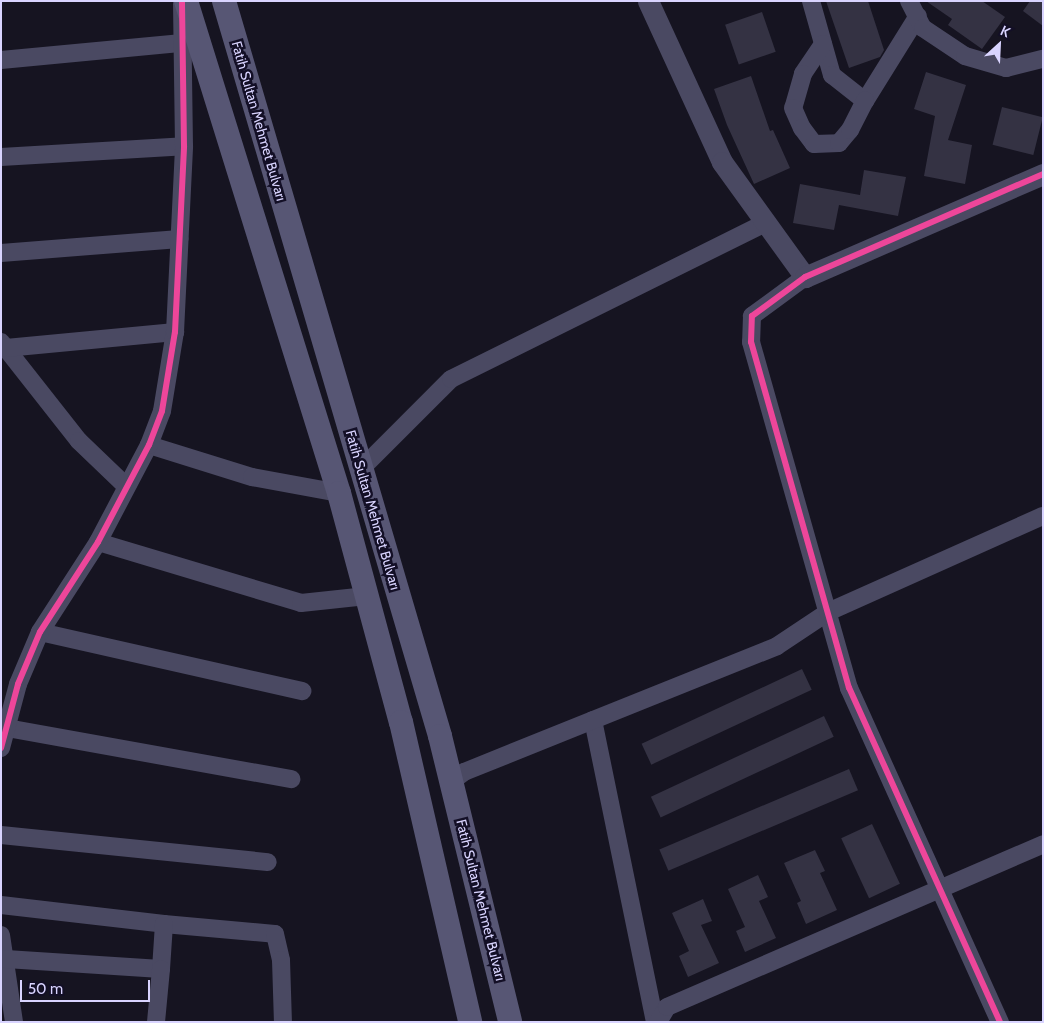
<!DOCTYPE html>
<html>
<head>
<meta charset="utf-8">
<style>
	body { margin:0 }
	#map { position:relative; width:1044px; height:1023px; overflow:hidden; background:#161421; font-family:Cabin,sans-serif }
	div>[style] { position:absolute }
	.building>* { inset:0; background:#343243; transform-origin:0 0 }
	.minor>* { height:18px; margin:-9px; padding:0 9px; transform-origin:9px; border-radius:9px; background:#4a4962 }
	.tertiary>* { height:21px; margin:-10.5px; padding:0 10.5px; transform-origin:10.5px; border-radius:10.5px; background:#4a4962 }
	.secondary>* { height:24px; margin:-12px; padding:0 12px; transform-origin:12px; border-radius:12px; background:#575674 }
	.cycleway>* { height:6px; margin:-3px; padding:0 3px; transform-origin:3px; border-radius:3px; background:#ed469a }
	span { translate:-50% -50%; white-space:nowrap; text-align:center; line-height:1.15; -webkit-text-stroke:5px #130f26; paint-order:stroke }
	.street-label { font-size:14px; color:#d9d4ff }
	.frame { position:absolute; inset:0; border:2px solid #d9d4ff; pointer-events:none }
	.north { position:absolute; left:974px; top:20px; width:50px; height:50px; -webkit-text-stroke:4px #130f26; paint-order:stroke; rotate:25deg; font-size:14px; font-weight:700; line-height:20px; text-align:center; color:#d9d4ff }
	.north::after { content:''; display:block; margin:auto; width:18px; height:22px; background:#d9d4ff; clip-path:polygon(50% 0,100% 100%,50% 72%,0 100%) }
	.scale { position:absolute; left:20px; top:980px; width:130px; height:22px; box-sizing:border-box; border:2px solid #d9d4ff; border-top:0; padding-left:6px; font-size:15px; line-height:18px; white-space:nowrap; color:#d9d4ff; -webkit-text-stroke:4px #130f26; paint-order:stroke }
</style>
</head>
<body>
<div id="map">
	<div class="building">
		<div style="clip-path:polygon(826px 1px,868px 1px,884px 50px,880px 57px,849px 68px)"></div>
		<div style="clip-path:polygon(926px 1px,982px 1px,1005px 17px,982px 49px,948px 25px,952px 19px)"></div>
		<div style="clip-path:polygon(1030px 1px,1043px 1px,1043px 26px,1023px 11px)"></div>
		<div style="left:762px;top:12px;width:42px;height:39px;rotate:71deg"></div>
		<div style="clip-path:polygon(926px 72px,966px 85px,948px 140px,972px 145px,965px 184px,924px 176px,935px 116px,914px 109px)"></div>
		<div style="clip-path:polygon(751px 76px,770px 131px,773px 130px,790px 168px,754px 184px,727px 125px,714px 89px)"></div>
		<div style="left:1002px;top:107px;width:42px;height:39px;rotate:14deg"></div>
		<div style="clip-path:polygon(864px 170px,906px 177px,898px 216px,839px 205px,834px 230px,793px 223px,800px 184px,860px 195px)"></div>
		<div style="left:802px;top:669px;width:23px;height:177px;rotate:65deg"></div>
		<div style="left:824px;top:716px;width:23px;height:191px;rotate:65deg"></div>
		<div style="left:849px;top:769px;width:23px;height:206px;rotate:67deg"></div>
		<div style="left:872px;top:824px;width:66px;height:34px;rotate:65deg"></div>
		<div style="clip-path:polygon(815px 850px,825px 871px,820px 873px,837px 910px,806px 924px,797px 903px,801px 901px,784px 863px)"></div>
		<div style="clip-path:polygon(758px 875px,768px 897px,759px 901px,776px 938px,745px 952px,736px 931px,745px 927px,728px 889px)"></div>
		<div style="clip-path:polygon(703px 899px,712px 921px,701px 925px,719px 963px,688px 977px,679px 956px,689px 951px,672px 913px)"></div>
	</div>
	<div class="minor">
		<div style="left:811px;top:1px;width:77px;rotate:74.2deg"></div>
		<div style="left:832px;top:75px;width:42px;rotate:38.2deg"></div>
		<div style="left:865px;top:101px;width:100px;rotate:-58.1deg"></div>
		<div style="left:909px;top:1px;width:30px;rotate:63deg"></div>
		<div style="left:923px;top:28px;width:50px;rotate:33.7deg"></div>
		<div style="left:965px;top:56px;width:43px;rotate:16.3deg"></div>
		<div style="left:1006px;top:68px;width:38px;rotate:-14deg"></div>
		<div style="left:823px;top:44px;width:36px;rotate:124deg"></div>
		<div style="left:803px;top:74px;width:35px;rotate:106deg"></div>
		<div style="left:793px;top:108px;width:22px;rotate:66deg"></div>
		<div style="left:802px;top:128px;width:20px;rotate:53deg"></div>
		<div style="left:814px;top:144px;width:25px;rotate:-2deg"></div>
		<div style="left:839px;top:143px;width:17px;rotate:-50deg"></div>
		<div style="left:850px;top:130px;width:33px;rotate:-63deg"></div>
		<div style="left:1px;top:60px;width:182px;rotate:-5.4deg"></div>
		<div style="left:1px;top:157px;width:183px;rotate:-3.4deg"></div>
		<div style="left:1px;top:253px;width:179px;rotate:-4.5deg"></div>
		<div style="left:805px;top:277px;width:66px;rotate:143.7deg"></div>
		<div style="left:752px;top:316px;width:26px;rotate:92deg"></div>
		<div style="left:751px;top:342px;width:360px;rotate:74.2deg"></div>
		<div style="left:849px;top:688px;width:367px;rotate:65.7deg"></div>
		<div style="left:1px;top:342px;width:126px;rotate:51.8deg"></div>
		<div style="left:79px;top:441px;width:65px;rotate:43.8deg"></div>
		<div style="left:6px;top:348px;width:170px;rotate:-5.4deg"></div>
		<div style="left:149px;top:445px;width:108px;rotate:17.3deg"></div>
		<div style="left:252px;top:477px;width:88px;rotate:10.4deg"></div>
		<div style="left:361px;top:469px;width:127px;rotate:-45deg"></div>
		<div style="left:451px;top:379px;width:351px;rotate:-26.4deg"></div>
		<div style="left:98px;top:542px;width:212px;rotate:16.7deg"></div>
		<div style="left:301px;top:603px;width:66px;rotate:-6.1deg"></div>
		<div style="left:40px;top:632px;width:269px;rotate:12.7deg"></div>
		<div style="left:593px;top:720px;width:308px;rotate:78.4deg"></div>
		<div style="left:7px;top:728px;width:289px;rotate:10.2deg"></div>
		<div style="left:1px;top:748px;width:66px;rotate:-75.1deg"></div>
		<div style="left:18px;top:684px;width:56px;rotate:-67.1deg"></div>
		<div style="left:40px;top:632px;width:107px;rotate:-57.2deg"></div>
		<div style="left:98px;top:542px;width:110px;rotate:-62.3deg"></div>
		<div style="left:149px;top:445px;width:36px;rotate:-69deg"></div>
		<div style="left:162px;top:411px;width:80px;rotate:-80.7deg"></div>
		<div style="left:175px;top:332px;width:186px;rotate:-87.2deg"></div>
		<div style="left:184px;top:146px;width:142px;rotate:-90.8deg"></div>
		<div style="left:452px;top:781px;width:15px;rotate:-37deg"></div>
		<div style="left:464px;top:772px;width:337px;rotate:-21.9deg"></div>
		<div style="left:777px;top:646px;width:61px;rotate:-33.7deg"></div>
		<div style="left:828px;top:612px;width:235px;rotate:-24.1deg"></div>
		<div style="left:1px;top:835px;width:268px;rotate:5.8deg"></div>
		<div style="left:1px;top:905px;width:164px;rotate:6.6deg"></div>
		<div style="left:164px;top:924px;width:111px;rotate:5.1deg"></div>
		<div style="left:275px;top:934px;width:27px;rotate:77deg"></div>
		<div style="left:281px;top:960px;width:62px;rotate:88.2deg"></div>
		<div style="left:1px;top:935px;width:88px;rotate:81.5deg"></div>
		<div style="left:6px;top:959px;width:155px;rotate:3.7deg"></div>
		<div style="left:161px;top:969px;width:45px;rotate:-86.2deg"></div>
		<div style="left:156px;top:1022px;width:53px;rotate:-84.6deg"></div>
		<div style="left:658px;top:1022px;width:17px;rotate:-59deg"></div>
		<div style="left:667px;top:1007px;width:410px;rotate:-23.4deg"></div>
	</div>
	<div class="tertiary">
		<div style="left:648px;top:1px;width:177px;rotate:65.3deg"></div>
		<div style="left:722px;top:162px;width:142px;rotate:54.2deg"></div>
		<div style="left:805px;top:277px;width:259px;rotate:-23.4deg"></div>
	</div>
	<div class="secondary">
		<div style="left:186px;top:1px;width:515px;rotate:72.73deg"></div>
		<div style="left:339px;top:493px;width:237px;rotate:74.9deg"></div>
		<div style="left:401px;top:722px;width:308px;rotate:77deg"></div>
		<div style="left:224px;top:1px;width:766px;rotate:73.62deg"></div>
		<div style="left:440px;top:736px;width:294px;rotate:76.2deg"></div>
	</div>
	<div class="cycleway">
		<div style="left:1px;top:748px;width:66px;rotate:-75.1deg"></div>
		<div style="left:18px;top:684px;width:56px;rotate:-67.1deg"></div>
		<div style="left:40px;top:632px;width:107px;rotate:-57.2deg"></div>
		<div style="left:98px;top:542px;width:110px;rotate:-62.3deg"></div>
		<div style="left:149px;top:445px;width:36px;rotate:-69deg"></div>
		<div style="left:162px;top:411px;width:80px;rotate:-80.7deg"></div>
		<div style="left:175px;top:332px;width:186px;rotate:-87.2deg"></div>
		<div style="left:184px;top:146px;width:145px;rotate:-90.8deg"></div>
		<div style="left:1000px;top:1022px;width:367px;rotate:-114.3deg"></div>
		<div style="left:849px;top:688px;width:360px;rotate:-105.8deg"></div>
		<div style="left:751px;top:342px;width:26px;rotate:-88deg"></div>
		<div style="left:752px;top:316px;width:66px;rotate:-36.3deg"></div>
		<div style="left:805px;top:277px;width:259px;rotate:-23.4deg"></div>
	</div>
	<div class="street-label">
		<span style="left:259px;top:121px;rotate:74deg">Fatih Sultan Mehmet Bulvarı</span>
		<span style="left:373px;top:510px;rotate:74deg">Fatih Sultan Mehmet Bulvarı</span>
		<span style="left:481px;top:900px;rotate:76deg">Fatih Sultan Mehmet Bulvarı</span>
	</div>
	<div class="frame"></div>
	<div class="north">K</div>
	<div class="scale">50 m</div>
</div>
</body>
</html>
